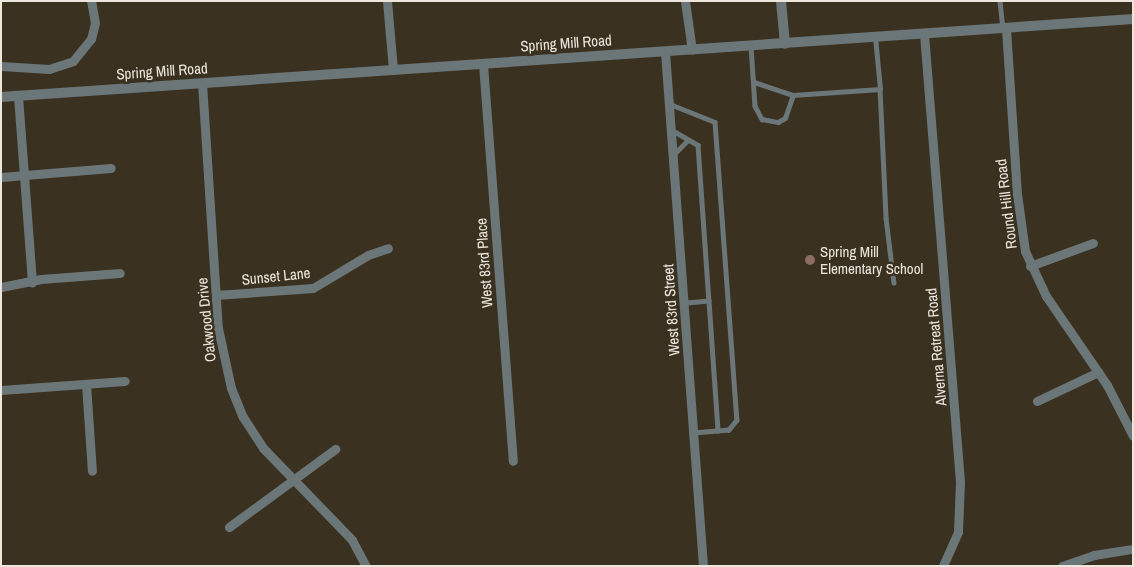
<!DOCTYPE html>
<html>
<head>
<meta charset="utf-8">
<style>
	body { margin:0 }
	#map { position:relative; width:1134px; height:567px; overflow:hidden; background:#3b3121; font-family:"Archivo Narrow",sans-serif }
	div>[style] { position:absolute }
	.service>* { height:4.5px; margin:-2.25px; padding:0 2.25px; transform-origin:2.25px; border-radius:2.25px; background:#6b7678 }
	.minor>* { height:9px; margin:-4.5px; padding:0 4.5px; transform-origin:4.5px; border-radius:4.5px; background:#6b7678 }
	.tertiary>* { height:10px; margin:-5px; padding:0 5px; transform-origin:5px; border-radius:5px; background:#6b7678 }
	.dots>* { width:14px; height:14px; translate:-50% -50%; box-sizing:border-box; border:2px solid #3b3121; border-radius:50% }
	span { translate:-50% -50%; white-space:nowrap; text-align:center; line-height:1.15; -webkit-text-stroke:5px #3b3121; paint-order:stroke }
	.street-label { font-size:15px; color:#ece6dc }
	.poi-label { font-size:15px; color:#ece6dc }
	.left { translate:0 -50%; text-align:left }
	.frame { position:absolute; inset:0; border:2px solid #ece6dc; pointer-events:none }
</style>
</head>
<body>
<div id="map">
	<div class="service">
		<div style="left:1000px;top:1px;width:27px;rotate:84deg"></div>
		<div style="left:751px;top:46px;width:60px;rotate:86.2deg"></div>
		<div style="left:755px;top:106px;width:15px;rotate:62deg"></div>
		<div style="left:762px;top:119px;width:16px;rotate:11deg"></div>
		<div style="left:778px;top:122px;width:8px;rotate:-30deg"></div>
		<div style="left:785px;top:118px;width:24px;rotate:-71deg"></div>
		<div style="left:793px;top:95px;width:87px;rotate:-3.9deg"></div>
		<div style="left:880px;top:89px;width:52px;rotate:-95.5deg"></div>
		<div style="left:754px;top:82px;width:41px;rotate:18.4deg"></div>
		<div style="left:880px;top:89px;width:129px;rotate:87.3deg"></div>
		<div style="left:886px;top:218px;width:65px;rotate:83deg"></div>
		<div style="left:670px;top:104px;width:48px;rotate:21.8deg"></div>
		<div style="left:715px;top:122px;width:299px;rotate:85.8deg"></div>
		<div style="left:737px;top:420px;width:13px;rotate:129deg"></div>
		<div style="left:729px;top:430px;width:35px;rotate:175deg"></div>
		<div style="left:672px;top:130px;width:30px;rotate:30deg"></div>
		<div style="left:698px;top:145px;width:156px;rotate:86deg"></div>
		<div style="left:709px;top:301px;width:25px;rotate:175deg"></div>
		<div style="left:674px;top:154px;width:18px;rotate:-45deg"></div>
		<div style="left:709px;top:301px;width:130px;rotate:86deg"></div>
	</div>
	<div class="minor">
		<div style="left:387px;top:1px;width:69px;rotate:85deg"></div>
		<div style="left:685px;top:1px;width:49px;rotate:81.9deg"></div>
		<div style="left:1006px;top:29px;width:165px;rotate:86.2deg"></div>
		<div style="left:1017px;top:194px;width:58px;rotate:82deg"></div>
		<div style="left:1025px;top:251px;width:50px;rotate:65deg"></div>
		<div style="left:1046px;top:296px;width:108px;rotate:55.6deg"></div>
		<div style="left:1107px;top:385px;width:57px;rotate:63deg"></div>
		<div style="left:924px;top:34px;width:449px;rotate:85.4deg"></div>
		<div style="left:960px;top:482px;width:50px;rotate:92.3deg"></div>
		<div style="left:958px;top:532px;width:37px;rotate:114deg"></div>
		<div style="left:665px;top:52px;width:515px;rotate:85.77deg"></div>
		<div style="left:483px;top:64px;width:398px;rotate:85.7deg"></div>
		<div style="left:1px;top:66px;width:48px;rotate:3.6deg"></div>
		<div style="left:49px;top:69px;width:25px;rotate:-18deg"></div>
		<div style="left:73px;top:61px;width:28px;rotate:-51deg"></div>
		<div style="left:91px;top:39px;width:16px;rotate:-76deg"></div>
		<div style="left:95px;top:23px;width:22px;rotate:-100deg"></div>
		<div style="left:202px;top:83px;width:246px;rotate:86.3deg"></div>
		<div style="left:218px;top:328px;width:61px;rotate:77.8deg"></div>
		<div style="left:231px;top:388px;width:31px;rotate:68deg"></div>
		<div style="left:243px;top:417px;width:37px;rotate:57deg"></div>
		<div style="left:263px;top:448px;width:128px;rotate:45.9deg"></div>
		<div style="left:352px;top:540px;width:30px;rotate:62deg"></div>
		<div style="left:18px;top:96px;width:187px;rotate:85.7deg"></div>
		<div style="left:1px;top:177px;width:110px;rotate:-4.7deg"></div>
		<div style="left:1030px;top:266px;width:67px;rotate:-20.1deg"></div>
		<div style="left:1px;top:287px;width:41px;rotate:-11.3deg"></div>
		<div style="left:41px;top:279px;width:79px;rotate:-4.3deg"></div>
		<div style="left:216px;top:295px;width:97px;rotate:-4.1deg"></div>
		<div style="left:313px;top:288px;width:64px;rotate:-31deg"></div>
		<div style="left:368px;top:255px;width:21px;rotate:-19deg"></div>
		<div style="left:86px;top:384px;width:87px;rotate:86.1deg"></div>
		<div style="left:1px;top:390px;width:124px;rotate:-4.2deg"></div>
		<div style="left:1037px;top:401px;width:68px;rotate:-25.4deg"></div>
		<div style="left:229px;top:527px;width:132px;rotate:-36.3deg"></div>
		<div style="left:1062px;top:566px;width:34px;rotate:-19deg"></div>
		<div style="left:1094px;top:555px;width:39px;rotate:-9deg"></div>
	</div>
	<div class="tertiary">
		<div style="left:781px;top:1px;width:43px;rotate:84.7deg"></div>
		<div style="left:1px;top:97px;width:1135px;rotate:-3.94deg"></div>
	</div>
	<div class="dots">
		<div style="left:810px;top:260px;background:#8d6e63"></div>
	</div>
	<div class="street-label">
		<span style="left:566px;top:43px;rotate:-4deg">Spring Mill Road</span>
		<span style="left:162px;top:71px;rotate:-4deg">Spring Mill Road</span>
		<span style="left:1006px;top:204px;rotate:-97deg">Round Hill Road</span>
		<span style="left:484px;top:263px;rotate:-94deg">West 83rd Place</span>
		<span style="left:276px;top:276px;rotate:-6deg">Sunset Lane</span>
		<span style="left:671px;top:310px;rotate:-94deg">West 83rd Street</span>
		<span style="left:206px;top:320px;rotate:-96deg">Oakwood Drive</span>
		<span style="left:936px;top:347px;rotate:-95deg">Alverna Retreat Road</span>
	</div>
	<div class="poi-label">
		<span class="left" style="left:820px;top:260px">Spring Mill<br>Elementary School</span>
	</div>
	<div class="frame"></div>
</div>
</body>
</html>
